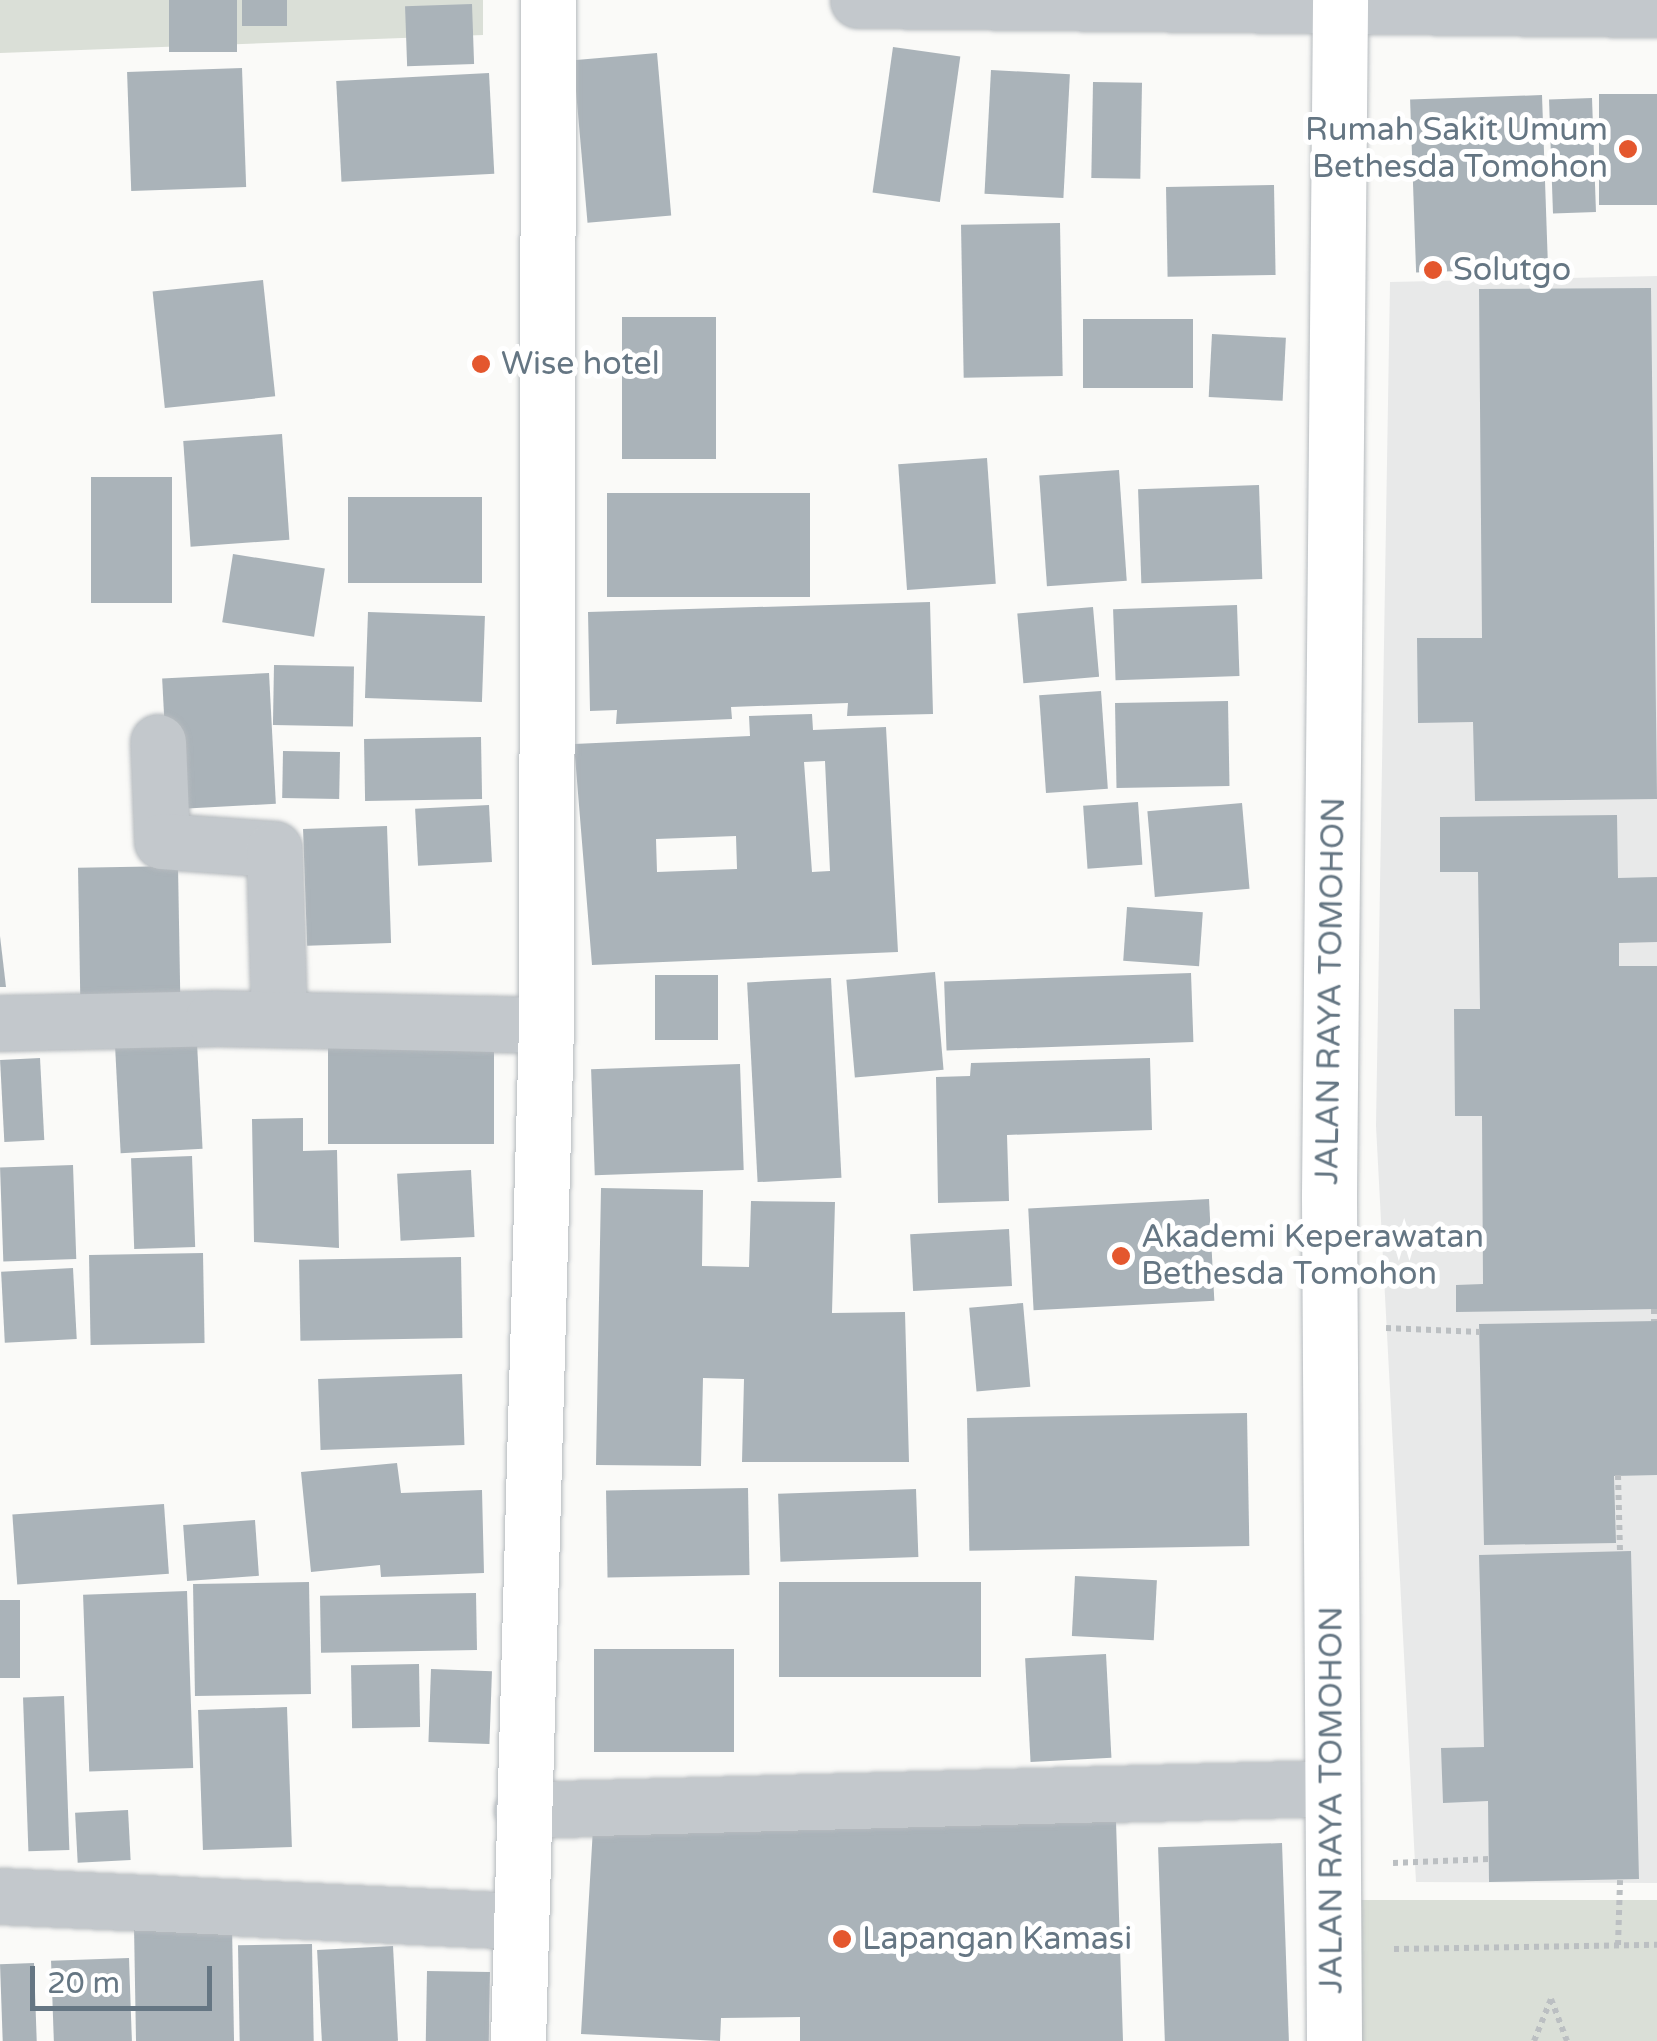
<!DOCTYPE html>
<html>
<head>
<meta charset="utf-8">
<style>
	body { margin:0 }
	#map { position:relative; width:1657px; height:2041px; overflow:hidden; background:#fafaf8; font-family:"Varela Round",sans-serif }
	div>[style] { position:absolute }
	.built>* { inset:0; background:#e8e9e9 }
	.green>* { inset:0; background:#dadfd7; transform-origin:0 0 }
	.building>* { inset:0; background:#aab3b9; transform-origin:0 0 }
	.path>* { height:6px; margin-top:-3px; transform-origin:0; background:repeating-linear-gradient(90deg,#bbbfc2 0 5px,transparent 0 10px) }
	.roads { filter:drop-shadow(0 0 2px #b5babe) drop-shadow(0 0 2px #b5babe) }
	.minor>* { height:55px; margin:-27.5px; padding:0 27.5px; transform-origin:27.5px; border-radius:27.5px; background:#c3c8cc }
	.major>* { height:55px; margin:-27.5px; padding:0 27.5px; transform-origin:27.5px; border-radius:27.5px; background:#fff }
	.highway>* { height:55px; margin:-27.5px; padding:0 27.5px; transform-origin:27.5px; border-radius:27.5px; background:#fff }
	.dots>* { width:28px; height:28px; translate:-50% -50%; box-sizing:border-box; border:5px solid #fff; border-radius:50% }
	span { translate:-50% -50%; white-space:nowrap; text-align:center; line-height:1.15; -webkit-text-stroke:10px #fff; paint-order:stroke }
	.poi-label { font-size:32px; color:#657683 }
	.right { translate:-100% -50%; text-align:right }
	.left { translate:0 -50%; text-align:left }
	.street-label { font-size:32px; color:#657683 }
	.scale { position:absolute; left:30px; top:1966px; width:182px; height:45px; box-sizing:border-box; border:5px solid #657683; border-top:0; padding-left:12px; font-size:30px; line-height:35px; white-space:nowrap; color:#657683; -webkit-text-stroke:8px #fff; paint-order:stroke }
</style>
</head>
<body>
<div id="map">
	<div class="built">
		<div style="clip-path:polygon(1657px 276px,1657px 1883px,1416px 1882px,1376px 1126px,1390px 282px)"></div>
	</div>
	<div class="green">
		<div style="clip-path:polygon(0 0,483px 0,483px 35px,0 53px)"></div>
		<div style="left:1657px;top:1900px;width:141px;height:325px;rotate:90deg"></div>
	</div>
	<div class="building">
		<div style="left:169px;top:0;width:68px;height:52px"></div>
		<div style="left:242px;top:0;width:45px;height:26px"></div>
		<div style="left:472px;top:4px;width:60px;height:67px;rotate:88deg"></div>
		<div style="left:893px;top:47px;width:68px;height:147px;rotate:8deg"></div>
		<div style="left:657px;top:53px;width:163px;height:84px;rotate:85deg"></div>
		<div style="left:242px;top:68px;width:119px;height:115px;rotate:88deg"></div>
		<div style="left:991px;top:70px;width:79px;height:124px;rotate:3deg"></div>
		<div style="left:489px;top:73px;width:101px;height:153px;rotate:87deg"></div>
		<div style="left:1093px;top:82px;width:49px;height:96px;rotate:1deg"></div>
		<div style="left:1599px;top:94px;width:58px;height:111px"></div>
		<div style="left:1542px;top:95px;width:173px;height:132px;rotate:88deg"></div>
		<div style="left:1592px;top:98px;width:114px;height:43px;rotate:88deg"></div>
		<div style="left:1274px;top:185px;width:90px;height:108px;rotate:89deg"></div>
		<div style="left:1060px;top:223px;width:153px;height:99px;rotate:89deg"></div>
		<div style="left:263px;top:280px;width:117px;height:111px;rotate:84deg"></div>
		<div style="clip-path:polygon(1651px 288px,1657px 799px,1475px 801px,1473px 722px,1418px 723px,1417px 638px,1482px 638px,1479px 289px)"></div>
		<div style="left:622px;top:317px;width:94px;height:142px"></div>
		<div style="left:1193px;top:319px;width:69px;height:110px;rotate:90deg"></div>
		<div style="left:1212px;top:334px;width:74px;height:63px;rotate:3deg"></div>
		<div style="left:282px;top:434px;width:106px;height:99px;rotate:86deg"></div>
		<div style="left:987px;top:458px;width:126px;height:89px;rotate:86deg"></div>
		<div style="left:1119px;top:470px;width:111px;height:80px;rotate:86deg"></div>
		<div style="left:91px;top:477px;width:81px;height:126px"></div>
		<div style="left:1259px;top:485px;width:94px;height:121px;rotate:88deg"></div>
		<div style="left:810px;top:493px;width:104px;height:203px;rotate:90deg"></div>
		<div style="left:348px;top:497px;width:134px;height:86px"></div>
		<div style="left:233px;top:554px;width:93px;height:69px;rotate:9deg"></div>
		<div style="clip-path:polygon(930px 602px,933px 714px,847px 716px,848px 703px,731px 707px,732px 719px,616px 724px,617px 710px,590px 711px,588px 612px)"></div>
		<div style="left:1237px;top:605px;width:71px;height:124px;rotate:88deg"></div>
		<div style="left:1093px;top:607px;width:70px;height:76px;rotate:85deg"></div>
		<div style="left:368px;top:612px;width:117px;height:86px;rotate:2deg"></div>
		<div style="left:274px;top:665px;width:80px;height:60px;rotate:1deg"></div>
		<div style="left:269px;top:673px;width:131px;height:107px;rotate:87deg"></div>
		<div style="left:1101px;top:691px;width:98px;height:62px;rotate:86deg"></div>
		<div style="left:1228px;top:701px;width:85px;height:113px;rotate:89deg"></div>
		<div style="clip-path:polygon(evenodd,812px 714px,813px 730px,886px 727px,898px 952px,592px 965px,574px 744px,750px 736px,749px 716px,812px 714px,825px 761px,830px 871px,812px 872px,804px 762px,825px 761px,812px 714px,736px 836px,737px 869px,657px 872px,656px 839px,736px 836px)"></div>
		<div style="left:481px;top:737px;width:62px;height:117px;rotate:89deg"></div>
		<div style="left:283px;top:751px;width:57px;height:47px;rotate:1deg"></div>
		<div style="left:1138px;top:802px;width:63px;height:55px;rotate:86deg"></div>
		<div style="left:1242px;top:803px;width:86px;height:95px;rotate:85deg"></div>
		<div style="left:489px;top:805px;width:57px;height:74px;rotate:87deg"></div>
		<div style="clip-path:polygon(1617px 815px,1618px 878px,1657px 877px,1657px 942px,1619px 943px,1619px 966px,1657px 966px,1657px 1309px,1456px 1312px,1456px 1285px,1483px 1284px,1482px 1116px,1455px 1116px,1454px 1009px,1480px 1009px,1478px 872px,1440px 872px,1440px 817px)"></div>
		<div style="left:387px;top:826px;width:117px;height:84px;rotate:88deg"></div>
		<div style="left:178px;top:866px;width:152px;height:100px;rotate:89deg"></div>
		<div style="left:1127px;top:907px;width:76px;height:54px;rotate:4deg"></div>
		<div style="clip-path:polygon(0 936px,6px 987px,0 987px)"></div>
		<div style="left:935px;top:972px;width:98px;height:89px;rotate:85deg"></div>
		<div style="left:1191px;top:973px;width:69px;height:247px;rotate:88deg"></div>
		<div style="left:718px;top:975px;width:65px;height:63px;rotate:90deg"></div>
		<div style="left:831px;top:978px;width:200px;height:84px;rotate:87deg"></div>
		<div style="left:494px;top:1041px;width:103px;height:166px;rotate:90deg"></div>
		<div style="left:197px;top:1043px;width:106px;height:82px;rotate:87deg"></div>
		<div style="left:40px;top:1058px;width:82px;height:40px;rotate:87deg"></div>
		<div style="clip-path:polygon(1150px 1058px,1152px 1130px,1007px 1135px,1009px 1201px,938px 1203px,936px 1077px,970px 1076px,971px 1063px)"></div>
		<div style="left:740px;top:1064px;width:106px;height:149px;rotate:88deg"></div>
		<div style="clip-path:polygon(303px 1118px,303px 1151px,337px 1150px,339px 1248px,254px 1242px,252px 1119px)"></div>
		<div style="left:192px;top:1156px;width:91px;height:61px;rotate:88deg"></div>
		<div style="left:73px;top:1165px;width:94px;height:73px;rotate:88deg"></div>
		<div style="left:471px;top:1170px;width:67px;height:74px;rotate:87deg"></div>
		<div style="clip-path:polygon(601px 1188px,703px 1190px,702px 1266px,749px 1267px,751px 1201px,835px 1202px,832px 1313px,905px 1312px,909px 1462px,742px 1462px,744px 1379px,703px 1378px,701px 1466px,596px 1465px)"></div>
		<div style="left:1209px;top:1199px;width:102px;height:181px;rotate:87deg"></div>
		<div style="left:1009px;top:1229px;width:57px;height:99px;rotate:87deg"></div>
		<div style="left:203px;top:1253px;width:90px;height:114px;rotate:89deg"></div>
		<div style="left:461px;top:1257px;width:81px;height:162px;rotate:89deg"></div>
		<div style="left:73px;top:1268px;width:71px;height:72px;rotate:87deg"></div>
		<div style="left:1023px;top:1303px;width:84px;height:54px;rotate:85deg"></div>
		<div style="clip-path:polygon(1657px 1321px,1657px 1475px,1614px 1476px,1616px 1543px,1484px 1545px,1479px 1324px)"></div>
		<div style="left:462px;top:1374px;width:71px;height:144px;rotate:88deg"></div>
		<div style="left:1247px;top:1413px;width:133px;height:280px;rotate:89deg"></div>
		<div style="clip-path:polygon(397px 1463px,401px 1493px,482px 1490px,484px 1573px,381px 1577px,380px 1565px,311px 1572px,301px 1472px)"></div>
		<div style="left:748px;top:1488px;width:87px;height:142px;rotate:89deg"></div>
		<div style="left:916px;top:1489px;width:68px;height:138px;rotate:88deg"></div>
		<div style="left:164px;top:1504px;width:70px;height:152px;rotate:86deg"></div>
		<div style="left:255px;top:1520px;width:56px;height:72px;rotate:86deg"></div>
		<div style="clip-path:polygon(1631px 1551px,1639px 1879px,1489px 1882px,1488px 1801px,1443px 1803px,1441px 1748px,1484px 1747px,1479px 1555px)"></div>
		<div style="left:1075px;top:1576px;width:82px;height:60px;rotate:3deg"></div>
		<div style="left:309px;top:1582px;width:112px;height:116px;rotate:89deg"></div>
		<div style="left:981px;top:1582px;width:95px;height:202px;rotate:90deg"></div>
		<div style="left:187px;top:1591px;width:177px;height:104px;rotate:88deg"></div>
		<div style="left:476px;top:1593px;width:57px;height:156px;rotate:89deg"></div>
		<div style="left:0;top:1600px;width:20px;height:78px"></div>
		<div style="left:594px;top:1649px;width:140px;height:103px"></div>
		<div style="left:1106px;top:1654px;width:104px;height:81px;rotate:87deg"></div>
		<div style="left:419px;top:1664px;width:63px;height:68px;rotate:89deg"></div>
		<div style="left:431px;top:1669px;width:61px;height:73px;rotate:2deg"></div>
		<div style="left:64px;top:1696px;width:154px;height:41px;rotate:88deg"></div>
		<div style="left:287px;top:1707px;width:140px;height:89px;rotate:88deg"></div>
		<div style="left:128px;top:1810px;width:50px;height:53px;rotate:87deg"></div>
		<div style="clip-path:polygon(1116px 1821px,1123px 2041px,800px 2041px,800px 2017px,721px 2018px,720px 2041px,581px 2034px,593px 1828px)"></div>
		<div style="left:1282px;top:1843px;width:198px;height:124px;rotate:88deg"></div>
		<div style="left:232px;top:1925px;width:116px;height:98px;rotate:89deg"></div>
		<div style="left:312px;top:1944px;width:97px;height:74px;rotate:89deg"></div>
		<div style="left:393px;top:1946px;width:95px;height:76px;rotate:87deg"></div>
		<div style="left:129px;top:1958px;width:83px;height:78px;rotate:88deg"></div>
		<div style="left:34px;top:1963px;width:78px;height:34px;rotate:88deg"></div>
		<div style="left:427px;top:1971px;width:63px;height:70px;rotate:1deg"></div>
	</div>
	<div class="path">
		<div style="left:1654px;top:1309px;width:12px;rotate:90deg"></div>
		<div style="left:1386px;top:1328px;width:94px;rotate:2.4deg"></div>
		<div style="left:1618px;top:1475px;width:76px;rotate:88.5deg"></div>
		<div style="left:1393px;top:1863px;width:96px;rotate:-2.4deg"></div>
		<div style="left:1618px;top:1945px;width:65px;rotate:-88.2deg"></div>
		<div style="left:1394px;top:1949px;width:263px;rotate:-0.9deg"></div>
		<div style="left:1534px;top:2041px;width:45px;rotate:-68deg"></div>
		<div style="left:1551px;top:1999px;width:45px;rotate:69.1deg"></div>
	</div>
	<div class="roads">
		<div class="minor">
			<div style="left:858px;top:0;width:799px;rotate:0.65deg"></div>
			<div style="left:158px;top:742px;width:99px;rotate:87.7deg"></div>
			<div style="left:162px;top:841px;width:112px;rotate:4.1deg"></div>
			<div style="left:274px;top:849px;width:170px;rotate:88.3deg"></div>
			<div style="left:0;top:1023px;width:213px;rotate:-1.3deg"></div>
			<div style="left:213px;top:1018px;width:333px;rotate:1.2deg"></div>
			<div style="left:522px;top:1810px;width:808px;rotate:-1.56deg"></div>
			<div style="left:0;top:1896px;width:519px;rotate:2.76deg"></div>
		</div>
		<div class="major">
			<div style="left:518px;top:2041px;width:1016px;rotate:-88.42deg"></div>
			<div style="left:546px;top:1025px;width:1025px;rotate:-89.89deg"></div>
		</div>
		<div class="highway">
			<div style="left:1334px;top:2041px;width:846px;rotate:-90.34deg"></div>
			<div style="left:1329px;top:1195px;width:1195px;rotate:-89.47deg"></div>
		</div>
	</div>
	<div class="dots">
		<div style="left:1628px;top:149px;background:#e4572e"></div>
		<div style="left:1433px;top:270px;background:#e4572e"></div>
		<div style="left:481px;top:364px;background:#e4572e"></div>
		<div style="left:1121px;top:1256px;background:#e4572e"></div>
		<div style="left:842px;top:1939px;background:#e4572e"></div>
	</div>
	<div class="poi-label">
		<span class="right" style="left:1608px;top:149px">Rumah Sakit Umum<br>Bethesda Tomohon</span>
		<span class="left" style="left:1453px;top:270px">Solutgo</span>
		<span class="left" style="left:501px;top:364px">Wise hotel</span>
		<span class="left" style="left:1141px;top:1256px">Akademi Keperawatan<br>Bethesda Tomohon</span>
		<span class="left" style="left:862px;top:1939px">Lapangan Kamasi</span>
	</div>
	<div class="street-label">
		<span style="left:1331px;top:991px;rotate:-89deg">JALAN RAYA TOMOHON</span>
		<span style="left:1332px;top:1800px;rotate:-90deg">JALAN RAYA TOMOHON</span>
	</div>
	<div class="scale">20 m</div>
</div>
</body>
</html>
